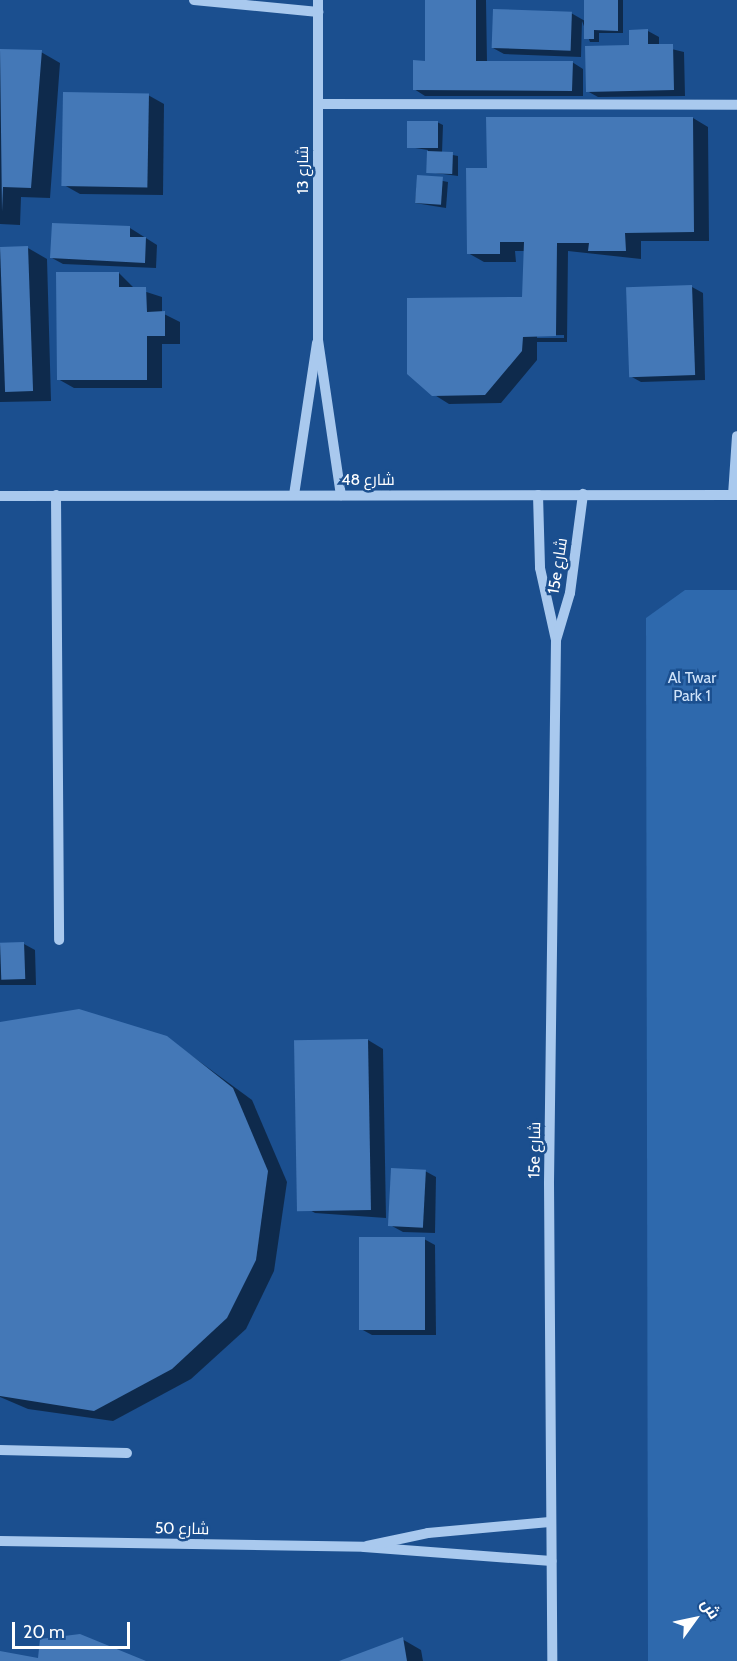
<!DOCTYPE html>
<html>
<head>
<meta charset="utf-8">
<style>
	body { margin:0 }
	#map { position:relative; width:737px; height:1661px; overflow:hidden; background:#1b4f8f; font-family:Cabin,Cairo,sans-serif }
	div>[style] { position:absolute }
	.green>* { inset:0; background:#2e69ad }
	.shadow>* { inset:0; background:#0007 }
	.building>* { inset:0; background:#4478b7; transform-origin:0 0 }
	.minor>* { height:10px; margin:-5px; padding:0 5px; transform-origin:5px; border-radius:5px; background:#a9c9ee }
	span { translate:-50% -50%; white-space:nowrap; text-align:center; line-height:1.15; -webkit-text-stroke:5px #1b4f8f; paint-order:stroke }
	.street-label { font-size:16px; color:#fff }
	.park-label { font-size:16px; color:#cfe3fa }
	.north { position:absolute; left:665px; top:1589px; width:60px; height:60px; -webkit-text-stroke:4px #1b4f8f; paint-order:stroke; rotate:57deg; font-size:16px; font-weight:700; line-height:24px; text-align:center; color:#fff }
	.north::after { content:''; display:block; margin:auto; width:21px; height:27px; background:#fff; clip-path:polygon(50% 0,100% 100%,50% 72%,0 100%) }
	.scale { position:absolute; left:12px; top:1622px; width:118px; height:27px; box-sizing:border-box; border:3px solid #fff; border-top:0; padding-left:8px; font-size:18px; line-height:21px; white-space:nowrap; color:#fff; -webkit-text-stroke:4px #1b4f8f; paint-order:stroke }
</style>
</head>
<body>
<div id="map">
	<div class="green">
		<div style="clip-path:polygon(685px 590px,737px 590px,737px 1661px,648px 1661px,646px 618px)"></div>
	</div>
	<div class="shadow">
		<div style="clip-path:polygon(426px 0,486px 0,487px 62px,572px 62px,583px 69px,583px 96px,425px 96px,414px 89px,426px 62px)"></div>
		<div style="clip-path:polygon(585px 0,623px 0,623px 33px,599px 33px,599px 42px,590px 42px,582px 21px,581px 57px,504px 54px,493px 48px,571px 13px,585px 21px)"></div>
		<div style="clip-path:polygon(648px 31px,659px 37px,659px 46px,684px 52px,685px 96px,598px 97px,587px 91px)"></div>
		<div style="clip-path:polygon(0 50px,41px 52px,60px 63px,50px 198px,21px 197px,20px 225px,0 224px)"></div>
		<div style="clip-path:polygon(148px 95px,164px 104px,163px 195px,80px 194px,64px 185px)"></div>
		<div style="clip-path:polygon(evenodd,693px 118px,708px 127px,709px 241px,641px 241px,641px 259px,568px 251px,567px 342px,537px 342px,537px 360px,501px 403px,449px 404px,433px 394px,525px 300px,525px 251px,515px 251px,516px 262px,484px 262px,468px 253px,488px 170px,693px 118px,537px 335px,564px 335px,564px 338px,537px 338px,537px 335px)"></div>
		<div style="clip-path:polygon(437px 122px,443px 125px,442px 153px,458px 156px,458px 176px,428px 172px,428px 150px,409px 147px)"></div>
		<div style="clip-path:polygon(418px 176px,448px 182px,446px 208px,415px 203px)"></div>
		<div style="clip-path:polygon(130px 228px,157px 245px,156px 268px,63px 264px,52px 258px)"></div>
		<div style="clip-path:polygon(0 248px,28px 248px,47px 259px,51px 401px,0 402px)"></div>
		<div style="clip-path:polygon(119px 273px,134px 288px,162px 297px,162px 313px,180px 322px,180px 344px,162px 344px,162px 388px,74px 388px,58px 379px)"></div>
		<div style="clip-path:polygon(692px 287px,703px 293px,705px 380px,641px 382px,630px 376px,627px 288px)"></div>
		<div style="clip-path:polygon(0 944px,24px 944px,35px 950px,36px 985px,0 985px)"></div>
		<div style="clip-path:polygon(79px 1011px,166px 1037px,252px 1100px,287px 1182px,274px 1271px,246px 1329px,191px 1379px,113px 1421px,28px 1409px,0 1397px,0 1023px)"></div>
		<div style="clip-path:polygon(368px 1040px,383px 1049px,386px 1218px,315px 1213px,299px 1204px)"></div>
		<div style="clip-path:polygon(425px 1171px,436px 1177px,435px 1233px,403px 1232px,392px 1226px)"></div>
		<div style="clip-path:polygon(424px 1239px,435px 1245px,436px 1335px,372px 1335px,361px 1329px)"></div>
		<div style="clip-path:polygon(402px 1639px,421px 1650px,423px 1661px,343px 1661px)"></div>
	</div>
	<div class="building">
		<div style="clip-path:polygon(425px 0,476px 0,476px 61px,573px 61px,572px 91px,413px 90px,413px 60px,425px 61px)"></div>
		<div style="clip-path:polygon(584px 0,618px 0,618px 31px,594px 30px,594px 39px,584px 39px)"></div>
		<div style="left:493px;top:9px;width:79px;height:39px;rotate:2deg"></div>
		<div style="clip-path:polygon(648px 29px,648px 44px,673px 44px,674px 90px,586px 92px,585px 46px,629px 45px,629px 30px)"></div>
		<div style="clip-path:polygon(0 49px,42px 50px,31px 188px,3px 187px,2px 212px)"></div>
		<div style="left:63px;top:92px;width:86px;height:94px;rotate:1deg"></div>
		<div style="clip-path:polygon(486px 117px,693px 117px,694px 232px,625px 233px,626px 251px,588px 251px,589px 243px,557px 243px,556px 336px,523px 337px,522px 351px,485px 395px,432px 396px,407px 374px,407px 298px,522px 297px,524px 242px,500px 242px,500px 254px,467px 254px,466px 168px,487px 168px)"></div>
		<div style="left:407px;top:121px;width:31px;height:27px"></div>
		<div style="left:427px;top:151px;width:26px;height:22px;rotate:2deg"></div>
		<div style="left:417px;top:175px;width:26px;height:28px;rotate:4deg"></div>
		<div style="clip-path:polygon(52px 223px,130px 226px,130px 237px,146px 237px,145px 263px,50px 258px)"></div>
		<div style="left:28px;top:246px;width:145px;height:28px;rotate:88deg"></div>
		<div style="clip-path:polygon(56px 272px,119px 272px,119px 287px,146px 287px,147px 312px,165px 311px,165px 336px,147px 336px,147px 380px,57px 380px)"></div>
		<div style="left:692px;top:285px;width:90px;height:66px;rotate:88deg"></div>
		<div style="left:24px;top:942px;width:37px;height:24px;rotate:88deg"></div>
		<div style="clip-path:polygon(79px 1009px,167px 1036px,233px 1088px,268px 1171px,256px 1260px,227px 1318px,172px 1369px,94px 1411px,0 1396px,0 1022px)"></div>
		<div style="left:368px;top:1039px;width:171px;height:74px;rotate:89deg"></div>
		<div style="left:391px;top:1168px;width:35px;height:58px;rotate:3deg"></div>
		<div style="left:359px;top:1237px;width:66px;height:93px"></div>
		<div style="clip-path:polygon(80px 1634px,146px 1661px,0 1661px,0 1651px,38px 1658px,40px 1639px)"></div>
		<div style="clip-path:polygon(403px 1637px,407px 1661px,339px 1661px)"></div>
	</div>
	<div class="minor">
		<div style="left:194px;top:0;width:125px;rotate:5.5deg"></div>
		<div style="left:318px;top:0;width:340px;rotate:90deg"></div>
		<div style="left:318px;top:340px;width:157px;rotate:81.6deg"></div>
		<div style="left:318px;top:104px;width:419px;rotate:0.1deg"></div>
		<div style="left:56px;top:495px;width:445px;rotate:89.6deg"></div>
		<div style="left:294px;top:495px;width:154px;rotate:-81.4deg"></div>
		<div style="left:538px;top:495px;width:73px;rotate:88.4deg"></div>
		<div style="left:540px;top:568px;width:74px;rotate:77.5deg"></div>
		<div style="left:556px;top:640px;width:543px;rotate:90.74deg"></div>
		<div style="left:549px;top:1183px;width:478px;rotate:89.6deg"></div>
		<div style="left:733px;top:495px;width:59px;rotate:-86.1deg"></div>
		<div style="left:0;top:496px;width:737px;rotate:-0.08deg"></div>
		<div style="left:556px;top:640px;width:49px;rotate:-73.4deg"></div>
		<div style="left:570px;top:593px;width:100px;rotate:-82.5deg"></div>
		<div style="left:0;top:1450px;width:127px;rotate:1.4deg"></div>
		<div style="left:0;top:1541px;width:364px;rotate:0.9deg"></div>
		<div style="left:364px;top:1547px;width:188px;rotate:4.3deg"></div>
		<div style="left:367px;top:1546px;width:62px;rotate:-12deg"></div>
		<div style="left:428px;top:1533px;width:122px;rotate:-5.2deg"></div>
	</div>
	<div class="street-label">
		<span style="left:303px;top:170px;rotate:-90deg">شارع 13</span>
		<span style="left:368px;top:480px">شارع 48</span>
		<span style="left:558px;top:566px;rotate:-81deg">15e شارع</span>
		<span style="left:535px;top:1150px;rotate:-89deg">15e شارع</span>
		<span style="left:182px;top:1529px;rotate:1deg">شارع 50</span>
	</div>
	<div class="park-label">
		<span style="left:692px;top:687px">Al Twar<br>Park 1</span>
	</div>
	<div class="north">ش</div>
	<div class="scale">20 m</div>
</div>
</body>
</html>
